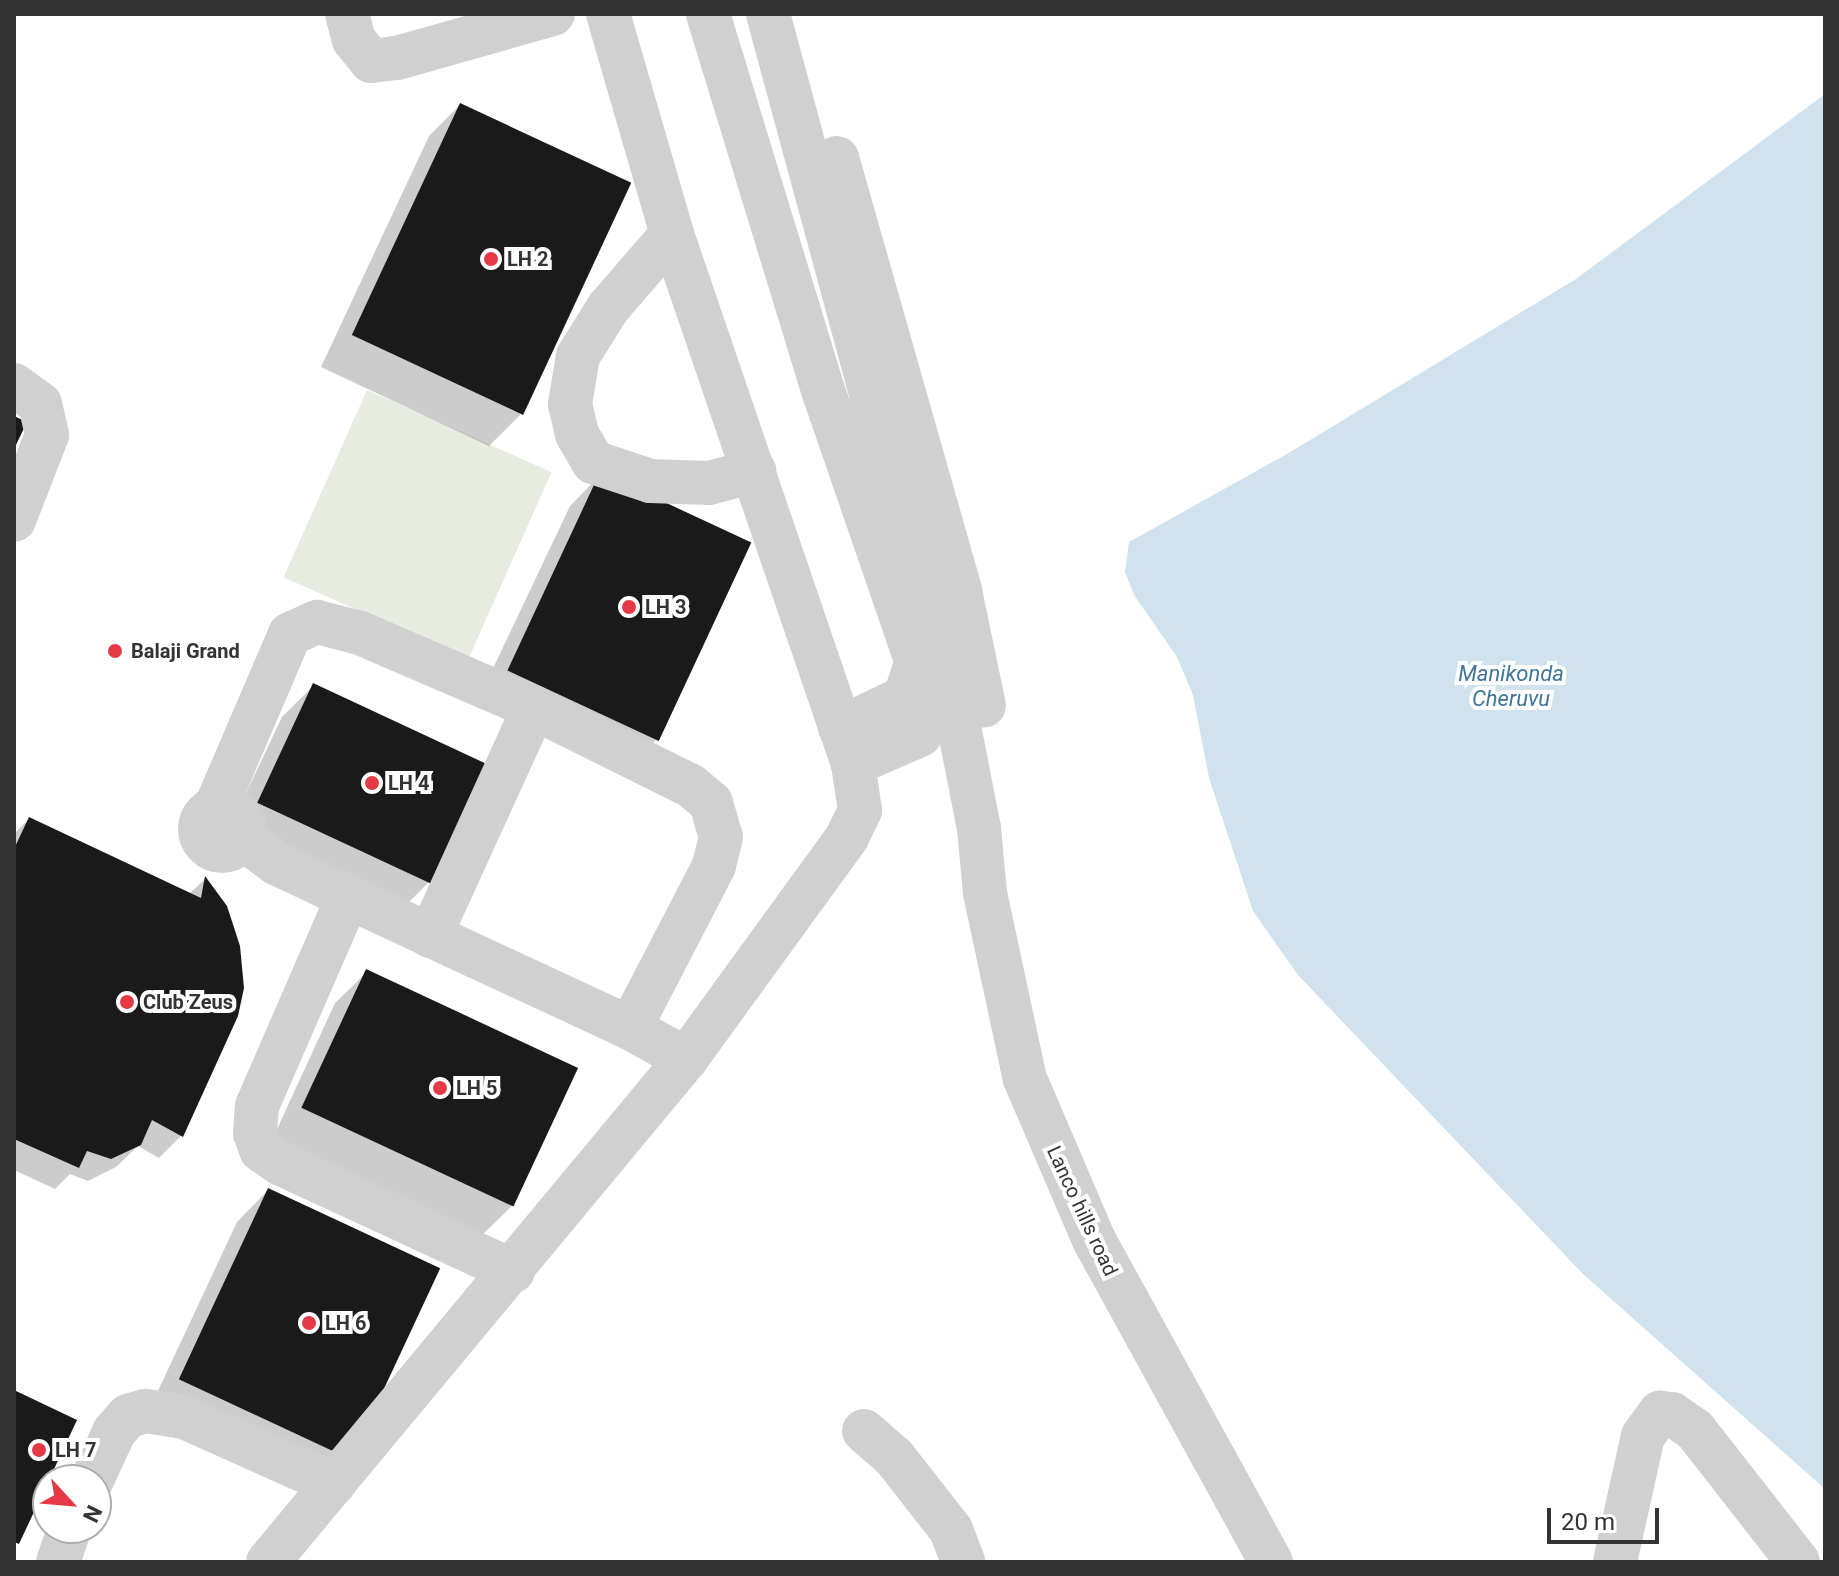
<!DOCTYPE html>
<html>
<head>
<meta charset="utf-8">
<style>
	body { margin:0 }
	#map { position:relative; width:1839px; height:1576px; overflow:hidden; background:#fff; font-family:Roboto,sans-serif }
	div>[style] { position:absolute }
	.green>* { inset:0; background:#e6ecdf; transform-origin:0 0 }
	.water>* { inset:0; background:#cfe2ee }
	.shadow>* { inset:0; background:#0003 }
	.building>* { inset:0; background:#1a1a1a; transform-origin:0 0 }
	.minor>* { height:44px; margin:-22px; padding:0 22px; transform-origin:22px; border-radius:22px; background:#d0d0d0 }
	.minor>.ring { margin:-22px; padding:0; box-sizing:content-box; background:none; border:44px solid #d0d0d0; border-radius:50% }
	.dots>* { width:22px; height:22px; translate:-50% -50%; box-sizing:border-box; border:4px solid #fff; border-radius:50% }
	span { translate:-50% -50%; white-space:nowrap; text-align:center; line-height:1.15; -webkit-text-stroke:8px #fff; paint-order:stroke }
	.poi-label { font-size:20px; color:#333; font-weight:700 }
	.left { translate:0 -50%; text-align:left }
	.street-label { font-size:20px; color:#333 }
	.water-label { font-size:22px; color:#3f7597; font-style:italic }
	.frame { position:absolute; inset:0; border:16px solid #333; pointer-events:none }
	.north { position:absolute; left:32px; top:1464px; width:80px; height:80px; box-sizing:border-box; background:#fff; border:2px solid #adadad; border-radius:50%; rotate:116deg; font-size:22px; font-weight:700; line-height:32px; text-align:center; color:#333 }
	.north::after { content:''; display:block; margin:auto; width:28px; height:36px; background:#e63946; clip-path:polygon(50% 0,100% 100%,50% 72%,0 100%) }
	.scale { position:absolute; left:1547px; top:1508px; width:112px; height:36px; box-sizing:border-box; border:4px solid #333; border-top:0; padding-left:10px; font-size:24px; line-height:28px; white-space:nowrap; color:#333; -webkit-text-stroke:6px #fff; paint-order:stroke }
</style>
</head>
<body>
<div id="map">
	<div class="green">
		<div style="left:367px;top:390px;width:202px;height:205px;rotate:24deg"></div>
	</div>
	<div class="water">
		<div style="clip-path:polygon(1825px 94px,1825px 1489px,1583px 1274px,1298px 975px,1253px 911px,1209px 778px,1193px 695px,1177px 657px,1134px 595px,1125px 572px,1129px 542px,1287px 454px,1576px 279px)"></div>
	</div>
	<div class="shadow">
		<div style="clip-path:polygon(460px 105px,520px 415px,489px 446px,321px 367px,429px 136px)"></div>
		<div style="clip-path:polygon(601px 474px,656px 740px,625px 771px,477px 702px,570px 506px)"></div>
		<div style="clip-path:polygon(313px 686px,430px 881px,398px 913px,227px 833px,282px 717px)"></div>
		<div style="clip-path:polygon(29px 819px,189px 894px,205px 879px,234px 927px,241px 988px,181px 1136px,159px 1158px,138px 1146px,116px 1167px,88px 1181px,70px 1174px,55px 1189px,14px 1170px,14px 834px)"></div>
		<div style="clip-path:polygon(367px 972px,512px 1206px,480px 1237px,272px 1140px,335px 1003px)"></div>
		<div style="clip-path:polygon(268px 1190px,437px 1269px,318px 1490px,149px 1410px,237px 1222px)"></div>
	</div>
	<div class="building">
		<div style="left:460px;top:103px;width:189px;height:256px;rotate:25deg"></div>
		<div style="clip-path:polygon(14px 416px,27px 422px,14px 449px)"></div>
		<div style="left:600px;top:472px;width:167px;height:219px;rotate:25deg"></div>
		<div style="left:313px;top:683px;width:192px;height:132px;rotate:25deg"></div>
		<div style="clip-path:polygon(29px 817px,201px 898px,205px 876px,227px 906px,240px 946px,244px 988px,238px 1016px,183px 1137px,152px 1120px,141px 1145px,111px 1159px,87px 1151px,79px 1168px,14px 1139px,14px 849px)"></div>
		<div style="left:366px;top:969px;width:234px;height:153px;rotate:25deg"></div>
		<div style="left:268px;top:1188px;width:190px;height:211px;rotate:25deg"></div>
		<div style="clip-path:polygon(14px 1390px,77px 1420px,19px 1544px,14px 1542px)"></div>
	</div>
	<div class="minor">
		<div style="left:347px;top:14px;width:27px;rotate:75deg"></div>
		<div style="left:354px;top:40px;width:27px;rotate:51deg"></div>
		<div style="left:371px;top:61px;width:26px;rotate:-7deg"></div>
		<div style="left:397px;top:58px;width:162px;rotate:-15.8deg"></div>
		<div style="left:708px;top:14px;width:393px;rotate:73deg"></div>
		<div style="left:823px;top:390px;width:280px;rotate:71deg"></div>
		<div style="left:768px;top:14px;width:707px;rotate:74.82deg"></div>
		<div style="left:953px;top:696px;width:135px;rotate:78.9deg"></div>
		<div style="left:979px;top:828px;width:65px;rotate:84.7deg"></div>
		<div style="left:985px;top:893px;width:190px;rotate:77.9deg"></div>
		<div style="left:1025px;top:1079px;width:175px;rotate:66.8deg"></div>
		<div style="left:1094px;top:1240px;width:367px;rotate:61.2deg"></div>
		<div style="left:837px;top:158px;width:450px;rotate:74.1deg"></div>
		<div style="left:960px;top:591px;width:117px;rotate:78.2deg"></div>
		<div style="left:672px;top:234px;width:98px;rotate:130.9deg"></div>
		<div style="left:608px;top:308px;width:57px;rotate:122deg"></div>
		<div style="left:578px;top:356px;width:49px;rotate:99.5deg"></div>
		<div style="left:570px;top:404px;width:31px;rotate:77deg"></div>
		<div style="left:577px;top:434px;width:32px;rotate:60deg"></div>
		<div style="left:593px;top:462px;width:60px;rotate:18.4deg"></div>
		<div style="left:650px;top:481px;width:59px;rotate:1.9deg"></div>
		<div style="left:709px;top:483px;width:47px;rotate:-14.9deg"></div>
		<div style="left:14px;top:385px;width:32px;rotate:36deg"></div>
		<div style="left:40px;top:404px;width:32px;rotate:77deg"></div>
		<div style="left:47px;top:435px;width:91px;rotate:111.2deg"></div>
		<div style="left:840px;top:728px;width:72px;rotate:-25.5deg"></div>
		<div style="left:905px;top:697px;width:36px;rotate:-72deg"></div>
		<div style="left:853px;top:764px;width:73px;rotate:-23.4deg"></div>
		<div style="left:920px;top:735px;width:33px;rotate:-72deg"></div>
		<div class="ring" style="left:200px;top:807px;width:0;height:0"></div>
		<div style="left:215px;top:809px;width:190px;rotate:-66.8deg"></div>
		<div style="left:290px;top:634px;width:30px;rotate:-24deg"></div>
		<div style="left:317px;top:622px;width:44px;rotate:14.3deg"></div>
		<div style="left:360px;top:633px;width:189px;rotate:23.3deg"></div>
		<div style="left:534px;top:708px;width:175px;rotate:26.4deg"></div>
		<div style="left:691px;top:786px;width:26px;rotate:40deg"></div>
		<div style="left:711px;top:803px;width:35px;rotate:74deg"></div>
		<div style="left:721px;top:837px;width:30px;rotate:104deg"></div>
		<div style="left:714px;top:866px;width:182px;rotate:117.4deg"></div>
		<div style="left:242px;top:838px;width:42px;rotate:36.3deg"></div>
		<div style="left:276px;top:863px;width:80px;rotate:25.3deg"></div>
		<div style="left:430px;top:936px;width:251px;rotate:-65.5deg"></div>
		<div style="left:513px;top:1271px;width:255px;rotate:-155.2deg"></div>
		<div style="left:281px;top:1164px;width:24px;rotate:-145deg"></div>
		<div style="left:261px;top:1150px;width:18px;rotate:-109deg"></div>
		<div style="left:255px;top:1133px;width:27px;rotate:-86deg"></div>
		<div style="left:257px;top:1106px;width:228px;rotate:-66.5deg"></div>
		<div style="left:348px;top:897px;width:311px;rotate:24.9deg"></div>
		<div style="left:630px;top:1028px;width:64px;rotate:29deg"></div>
		<div style="left:864px;top:1431px;width:40px;rotate:41deg"></div>
		<div style="left:894px;top:1457px;width:93px;rotate:52deg"></div>
		<div style="left:951px;top:1530px;width:34px;rotate:69deg"></div>
		<div style="left:92px;top:1480px;width:53px;rotate:-65.4deg"></div>
		<div style="left:114px;top:1432px;width:21px;rotate:-49deg"></div>
		<div style="left:128px;top:1416px;width:19px;rotate:-16deg"></div>
		<div style="left:146px;top:1411px;width:38px;rotate:9deg"></div>
		<div style="left:184px;top:1417px;width:164px;rotate:24.1deg"></div>
		<div style="left:58px;top:1562px;width:36px;rotate:-71deg"></div>
		<div style="left:268px;top:1562px;width:654px;rotate:-50.27deg"></div>
		<div style="left:686px;top:1059px;width:274px;rotate:-54deg"></div>
		<div style="left:847px;top:837px;width:30px;rotate:-64deg"></div>
		<div style="left:860px;top:810px;width:47px;rotate:-98.7deg"></div>
		<div style="left:853px;top:764px;width:560px;rotate:-108.86deg"></div>
		<div style="left:672px;top:234px;width:229px;rotate:-106.2deg"></div>
		<div style="left:1615px;top:1562px;width:129px;rotate:-77.5deg"></div>
		<div style="left:1643px;top:1436px;width:29px;rotate:-54deg"></div>
		<div style="left:1660px;top:1413px;width:12px;rotate:5deg"></div>
		<div style="left:1672px;top:1414px;width:28px;rotate:35deg"></div>
		<div style="left:1695px;top:1430px;width:167px;rotate:52deg"></div>
	</div>
	<div class="dots">
		<div style="left:491px;top:259px;background:#e63946"></div>
		<div style="left:629px;top:607px;background:#e63946"></div>
		<div style="left:115px;top:651px;background:#e63946"></div>
		<div style="left:372px;top:783px;background:#e63946"></div>
		<div style="left:127px;top:1002px;background:#e63946"></div>
		<div style="left:440px;top:1088px;background:#e63946"></div>
		<div style="left:309px;top:1323px;background:#e63946"></div>
		<div style="left:39px;top:1450px;background:#e63946"></div>
	</div>
	<div class="poi-label">
		<span class="left" style="left:507px;top:259px">LH 2</span>
		<span class="left" style="left:645px;top:607px">LH 3</span>
		<span class="left" style="left:131px;top:651px">Balaji Grand</span>
		<span class="left" style="left:388px;top:783px">LH 4</span>
		<span class="left" style="left:143px;top:1002px">Club Zeus</span>
		<span class="left" style="left:456px;top:1088px">LH 5</span>
		<span class="left" style="left:325px;top:1323px">LH 6</span>
		<span class="left" style="left:55px;top:1450px">LH 7</span>
	</div>
	<div class="street-label">
		<span style="left:1082px;top:1211px;rotate:65deg">Lanco hills road</span>
	</div>
	<div class="water-label">
		<span style="left:1511px;top:686px">Manikonda<br>Cheruvu</span>
	</div>
	<div class="frame"></div>
	<div class="north">N</div>
	<div class="scale">20 m</div>
</div>
</body>
</html>
